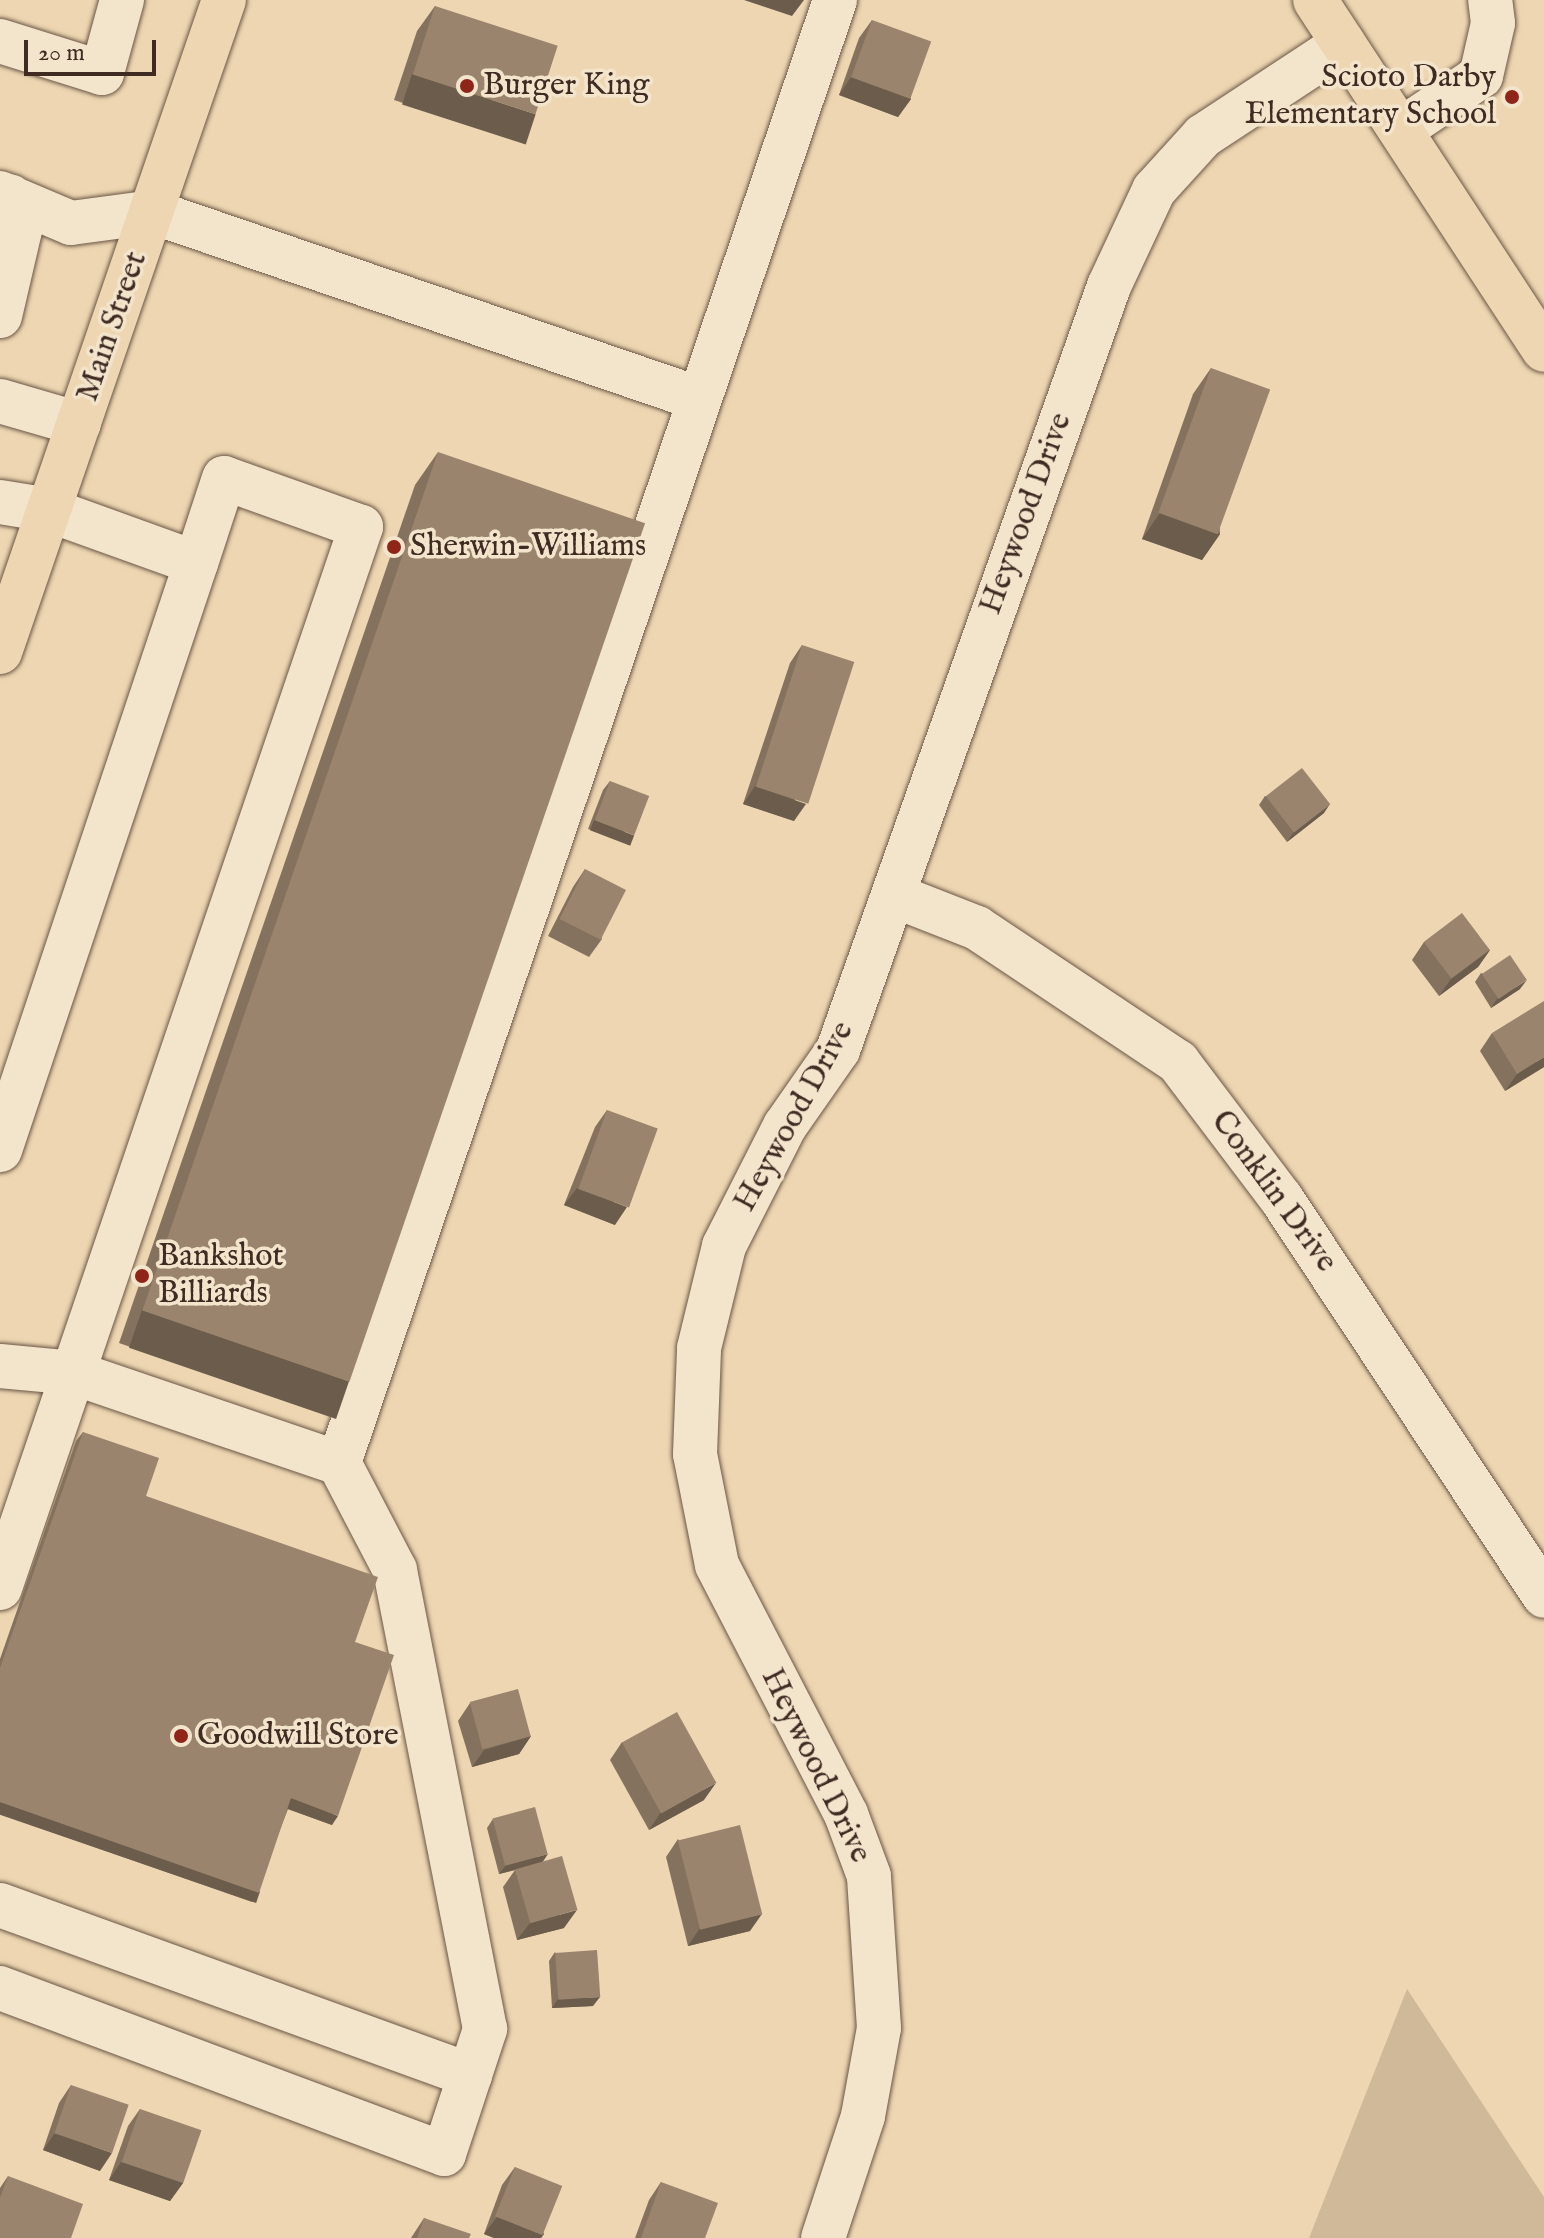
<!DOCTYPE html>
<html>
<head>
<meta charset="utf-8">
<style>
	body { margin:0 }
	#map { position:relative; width:1544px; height:2238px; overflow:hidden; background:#edd6b1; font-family:"IM FELL English",serif }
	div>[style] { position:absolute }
	.green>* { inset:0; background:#d0b999 }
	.roads { filter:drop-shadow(0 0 2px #6b5646) drop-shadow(0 0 2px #6b5646) }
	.minor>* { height:44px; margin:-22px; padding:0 22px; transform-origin:22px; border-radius:22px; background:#f3e4cc }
	.major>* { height:44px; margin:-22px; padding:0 22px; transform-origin:22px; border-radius:22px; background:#edd6b1 }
	.wall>* { inset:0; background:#84725e }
	.shaded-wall>* { inset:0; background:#6c5c4c; transform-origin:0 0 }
	.building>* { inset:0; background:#9a846d; transform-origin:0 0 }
	.dots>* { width:22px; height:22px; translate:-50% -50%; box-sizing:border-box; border:4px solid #f3e4cc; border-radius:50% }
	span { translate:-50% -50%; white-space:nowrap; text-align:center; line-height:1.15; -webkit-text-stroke:7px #f3e4cc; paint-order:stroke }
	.poi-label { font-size:32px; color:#402b23 }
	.right { translate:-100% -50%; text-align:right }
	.left { translate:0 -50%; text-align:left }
	.street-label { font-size:32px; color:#402b23 }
	.scale { position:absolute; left:24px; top:40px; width:132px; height:36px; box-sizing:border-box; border:4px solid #402b23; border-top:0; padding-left:10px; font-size:24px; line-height:28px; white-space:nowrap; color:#402b23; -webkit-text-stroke:6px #f3e4cc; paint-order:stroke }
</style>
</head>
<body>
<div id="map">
	<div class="green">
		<div style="clip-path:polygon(1407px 1989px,1544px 2197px,1544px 2238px,1309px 2238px)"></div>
	</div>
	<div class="roads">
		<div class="minor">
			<div style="left:0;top:41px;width:107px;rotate:17.4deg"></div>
			<div style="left:102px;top:73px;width:76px;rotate:-74.7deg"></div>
			<div style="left:1402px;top:129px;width:95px;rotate:-33.9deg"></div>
			<div style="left:1481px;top:76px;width:54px;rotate:-77.2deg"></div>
			<div style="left:1493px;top:23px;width:23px;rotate:-97deg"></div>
			<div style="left:0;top:193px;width:77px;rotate:22.9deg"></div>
			<div style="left:71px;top:223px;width:83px;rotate:-7.6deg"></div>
			<div style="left:153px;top:212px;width:575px;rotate:18.88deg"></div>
			<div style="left:0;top:316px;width:88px;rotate:-76.9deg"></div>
			<div style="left:20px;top:230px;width:35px;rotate:-106deg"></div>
			<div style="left:0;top:401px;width:82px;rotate:16.2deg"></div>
			<div style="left:0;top:502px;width:50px;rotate:9.3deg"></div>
			<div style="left:49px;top:510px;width:156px;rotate:19.8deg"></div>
			<div style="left:196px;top:563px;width:619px;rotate:108.46deg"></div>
			<div style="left:898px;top:897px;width:85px;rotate:21.4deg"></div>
			<div style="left:977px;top:928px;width:242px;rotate:33.7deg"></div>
			<div style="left:1178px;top:1062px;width:171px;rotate:52.9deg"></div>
			<div style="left:1281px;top:1198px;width:477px;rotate:56.5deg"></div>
			<div style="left:0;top:1366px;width:74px;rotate:5.4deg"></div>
			<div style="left:74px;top:1373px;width:280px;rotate:18.8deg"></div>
			<div style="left:0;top:1588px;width:1121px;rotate:-71.21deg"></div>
			<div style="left:361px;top:527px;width:145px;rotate:-160.3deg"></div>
			<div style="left:224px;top:478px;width:89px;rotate:108.2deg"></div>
			<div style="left:0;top:1905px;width:500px;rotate:19.9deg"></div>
			<div style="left:0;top:1988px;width:474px;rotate:20.5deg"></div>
			<div style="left:444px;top:2154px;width:132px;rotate:-71.8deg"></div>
			<div style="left:485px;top:2029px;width:468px;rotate:-101.1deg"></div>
			<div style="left:395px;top:1570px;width:121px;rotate:-117.6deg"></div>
			<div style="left:339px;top:1463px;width:1545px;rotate:-71.27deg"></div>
			<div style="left:823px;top:2238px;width:128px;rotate:-71.8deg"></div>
			<div style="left:863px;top:2116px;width:89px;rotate:-79.7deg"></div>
			<div style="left:879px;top:2028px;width:152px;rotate:-93.8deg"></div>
			<div style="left:869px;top:1876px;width:66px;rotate:-110.4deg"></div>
			<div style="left:846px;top:1814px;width:280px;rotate:-117.4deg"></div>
			<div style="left:717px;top:1565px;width:113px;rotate:-101.2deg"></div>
			<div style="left:695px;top:1454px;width:106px;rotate:-87.8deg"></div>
			<div style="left:699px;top:1348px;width:105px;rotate:-76.2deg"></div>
			<div style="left:724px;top:1246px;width:135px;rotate:-63.1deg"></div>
			<div style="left:785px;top:1126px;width:93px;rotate:-55.1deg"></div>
			<div style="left:838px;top:1050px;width:811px;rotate:-70.47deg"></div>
			<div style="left:1109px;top:286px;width:106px;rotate:-64.9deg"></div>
			<div style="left:1154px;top:190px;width:73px;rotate:-47.8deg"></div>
			<div style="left:1203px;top:136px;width:168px;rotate:-33.3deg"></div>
		</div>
		<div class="major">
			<div style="left:1315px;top:0;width:418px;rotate:56.8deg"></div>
			<div style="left:0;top:652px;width:689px;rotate:-71.04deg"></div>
		</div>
	</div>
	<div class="wall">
		<div style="clip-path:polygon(435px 6px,517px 141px,394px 100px,417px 31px)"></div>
		<div style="clip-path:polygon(872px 20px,911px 99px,898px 117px,839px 95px,859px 38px)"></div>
		<div style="clip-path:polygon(1211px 368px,1220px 534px,1202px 560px,1142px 539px,1193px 394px)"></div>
		<div style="clip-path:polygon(438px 452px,326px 1415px,119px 1343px,415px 485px)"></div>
		<div style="clip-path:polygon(802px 645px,794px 821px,743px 804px,790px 663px)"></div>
		<div style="clip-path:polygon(610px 781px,628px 844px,588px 829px,603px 790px)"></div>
		<div style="clip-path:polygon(1265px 796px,1324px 813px,1287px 842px,1259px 805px)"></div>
		<div style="clip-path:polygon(585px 869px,602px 939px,589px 957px,548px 936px,573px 887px)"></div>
		<div style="clip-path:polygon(1424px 942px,1490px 950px,1478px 967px,1439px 996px,1412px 960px)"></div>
		<div style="clip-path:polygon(1481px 973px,1520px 989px,1491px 1008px,1475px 982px)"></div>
		<div style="clip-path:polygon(1492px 1033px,1544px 1067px,1505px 1091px,1480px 1051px)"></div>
		<div style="clip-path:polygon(607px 1110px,615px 1225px,564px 1205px,595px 1127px)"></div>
		<div style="clip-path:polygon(83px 1432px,146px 1496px,355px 1642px,332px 1825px,288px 1809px,252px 1902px,0 1814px,0 1659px,76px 1441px)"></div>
		<div style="clip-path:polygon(470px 1703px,531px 1736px,519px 1754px,472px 1767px,458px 1721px)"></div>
		<div style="clip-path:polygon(622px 1742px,704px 1800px,649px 1830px,610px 1760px)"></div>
		<div style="clip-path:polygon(493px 1819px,542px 1861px,564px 1928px,517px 1940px,503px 1887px,515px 1870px,499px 1874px,487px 1828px)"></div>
		<div style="clip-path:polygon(678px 1839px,750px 1931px,688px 1946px,666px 1857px)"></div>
		<div style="clip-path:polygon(555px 1952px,593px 2006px,552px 2008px,549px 1961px)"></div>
		<div style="clip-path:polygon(71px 2085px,100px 2171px,43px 2150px,59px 2103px)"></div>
		<div style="clip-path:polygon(140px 2109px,183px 2183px,170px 2201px,109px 2180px,128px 2126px)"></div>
		<div style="clip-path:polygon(515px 2167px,544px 2234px,541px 2238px,494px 2238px,484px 2234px,502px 2185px)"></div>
		<div style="clip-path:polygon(8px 2176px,0 2238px,0 2188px)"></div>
		<div style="clip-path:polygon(661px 2182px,705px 2238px,635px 2238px,649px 2200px)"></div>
		<div style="clip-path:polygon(424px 2218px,469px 2238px,411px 2238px)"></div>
	</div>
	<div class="shaded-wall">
		<div style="clip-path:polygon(744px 0,804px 0,792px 16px)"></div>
		<div style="left:412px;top:74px;width:130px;height:32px;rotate:18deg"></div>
		<div style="clip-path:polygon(851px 77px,911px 99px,898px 117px,839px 95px)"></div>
		<div style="clip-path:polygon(1160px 513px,1220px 534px,1202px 560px,1142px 539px)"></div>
		<div style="clip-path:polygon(755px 786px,806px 804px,794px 821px,743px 804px)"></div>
		<div style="clip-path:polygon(1330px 804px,1324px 813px,1287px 842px,1293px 833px)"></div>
		<div style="left:594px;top:820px;width:43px;height:11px;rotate:21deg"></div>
		<div style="clip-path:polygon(1490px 950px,1478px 967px,1439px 996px,1451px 979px)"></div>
		<div style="clip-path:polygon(1527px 980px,1520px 989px,1491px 1008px,1497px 999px)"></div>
		<div style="clip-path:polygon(1544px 1057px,1544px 1067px,1505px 1091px,1517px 1074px)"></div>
		<div style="clip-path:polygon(577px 1188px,627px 1207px,615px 1225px,564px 1205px)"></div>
		<div style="left:142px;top:1310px;width:219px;height:40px;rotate:19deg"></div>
		<div style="clip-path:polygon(531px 1736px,519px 1754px,472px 1767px,484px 1750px)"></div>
		<div style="clip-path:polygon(716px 1783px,704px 1800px,649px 1830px,661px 1812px)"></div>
		<div style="clip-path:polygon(291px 1798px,338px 1816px,332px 1825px,285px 1808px)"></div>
		<div style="left:0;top:1802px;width:275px;height:12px;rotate:19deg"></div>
		<div style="clip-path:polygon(548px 1854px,542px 1863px,499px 1874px,506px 1865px)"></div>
		<div style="clip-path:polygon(577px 1910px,564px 1928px,517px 1940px,530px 1923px)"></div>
		<div style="clip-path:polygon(762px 1914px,750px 1931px,688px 1946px,700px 1928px)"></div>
		<div style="clip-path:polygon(600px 1997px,593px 2006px,552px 2008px,558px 1999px)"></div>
		<div style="clip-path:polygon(55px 2133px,112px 2153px,100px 2171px,43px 2150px)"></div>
		<div style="clip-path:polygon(121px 2162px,183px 2183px,170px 2201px,109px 2180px)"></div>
		<div style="clip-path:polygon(497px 2217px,544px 2234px,541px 2238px,494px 2238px,484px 2234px)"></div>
	</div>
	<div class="building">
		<div style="left:435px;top:6px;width:129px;height:72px;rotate:18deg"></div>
		<div style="left:872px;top:20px;width:63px;height:61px;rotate:20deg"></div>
		<div style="left:1211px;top:368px;width:63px;height:154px;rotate:20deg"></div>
		<div style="left:438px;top:452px;width:219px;height:908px;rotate:19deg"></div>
		<div style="left:802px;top:645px;width:55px;height:149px;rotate:18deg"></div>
		<div style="left:1302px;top:768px;width:46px;height:46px;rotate:52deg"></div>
		<div style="left:610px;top:781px;width:42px;height:42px;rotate:21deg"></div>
		<div style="left:585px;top:869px;width:46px;height:56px;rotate:27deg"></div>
		<div style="left:1462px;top:913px;width:46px;height:48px;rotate:53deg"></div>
		<div style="left:1510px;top:955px;width:30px;height:34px;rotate:56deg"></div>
		<div style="clip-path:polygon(1544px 1001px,1544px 1057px,1517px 1074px,1492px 1033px)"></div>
		<div style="left:607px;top:1110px;width:54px;height:84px;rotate:20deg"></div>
		<div style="clip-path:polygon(83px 1432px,159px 1458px,146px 1496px,378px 1577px,355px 1642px,394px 1655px,338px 1816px,291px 1798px,259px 1893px,0 1802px,0 1668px)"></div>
		<div style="left:518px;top:1689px;width:49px;height:50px;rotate:75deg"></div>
		<div style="left:677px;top:1712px;width:81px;height:63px;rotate:61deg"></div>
		<div style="left:535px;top:1807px;width:49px;height:44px;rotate:75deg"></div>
		<div style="left:740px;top:1825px;width:92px;height:64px;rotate:76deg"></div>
		<div style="left:562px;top:1856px;width:56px;height:49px;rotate:74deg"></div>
		<div style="left:597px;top:1950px;width:47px;height:42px;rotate:86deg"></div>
		<div style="left:71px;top:2085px;width:61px;height:51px;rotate:19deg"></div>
		<div style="left:140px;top:2109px;width:65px;height:56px;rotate:19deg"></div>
		<div style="left:515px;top:2167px;width:51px;height:53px;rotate:22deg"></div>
		<div style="clip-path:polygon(8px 2176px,83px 2204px,71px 2238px,0 2238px,0 2198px)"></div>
		<div style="clip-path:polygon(661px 2182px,718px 2203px,705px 2238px,641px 2238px)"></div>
		<div style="clip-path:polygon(424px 2218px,471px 2234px,469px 2238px,417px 2238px)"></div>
	</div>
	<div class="dots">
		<div style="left:467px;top:86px;background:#8f2418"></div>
		<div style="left:1512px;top:97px;background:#8f2418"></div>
		<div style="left:394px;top:547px;background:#8f2418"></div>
		<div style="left:142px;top:1276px;background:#8f2418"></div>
		<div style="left:181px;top:1736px;background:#8f2418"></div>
	</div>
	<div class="poi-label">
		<span class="right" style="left:1496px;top:97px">Scioto Darby<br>Elementary School</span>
		<span class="left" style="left:483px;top:86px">Burger King</span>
		<span class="left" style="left:410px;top:547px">Sherwin-Williams</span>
		<span class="left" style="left:158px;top:1276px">Bankshot<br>Billiards</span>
		<span class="left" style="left:197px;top:1736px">Goodwill Store</span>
	</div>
	<div class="street-label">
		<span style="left:113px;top:327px;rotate:-71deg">Main Street</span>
		<span style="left:1027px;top:514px;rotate:-70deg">Heywood Drive</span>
		<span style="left:795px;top:1117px;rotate:-61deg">Heywood Drive</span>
		<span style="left:1273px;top:1192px;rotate:54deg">Conklin Drive</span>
		<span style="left:815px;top:1766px;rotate:64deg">Heywood Drive</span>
	</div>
	<div class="scale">20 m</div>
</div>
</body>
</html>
